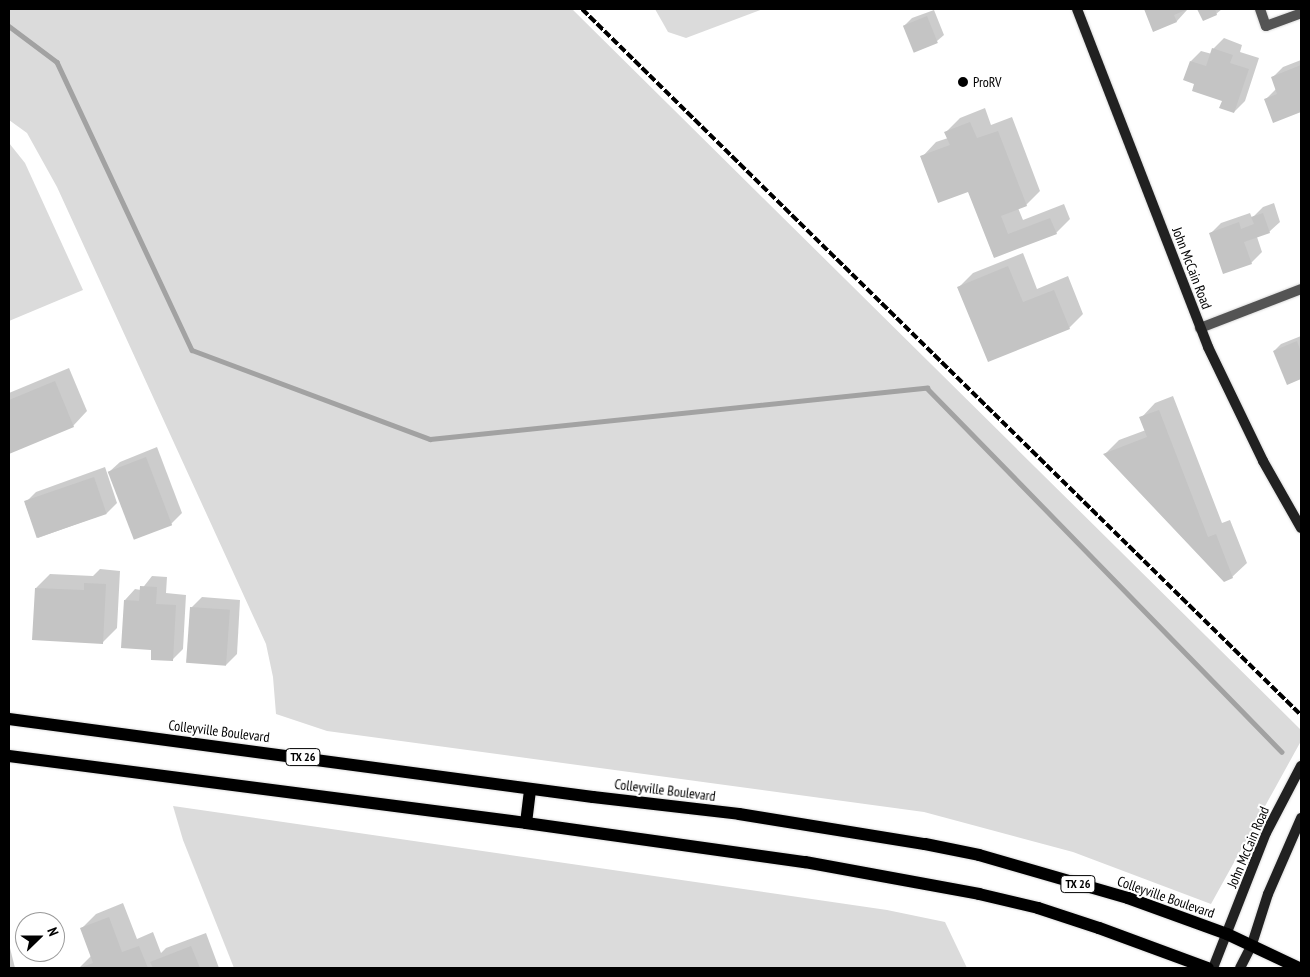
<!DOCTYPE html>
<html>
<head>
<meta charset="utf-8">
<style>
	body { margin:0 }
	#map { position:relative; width:1310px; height:977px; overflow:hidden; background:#fff; font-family:"PT Sans Narrow",sans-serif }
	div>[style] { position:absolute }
	.green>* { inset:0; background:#dbdbdb }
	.shadow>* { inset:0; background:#0003 }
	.stream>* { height:4.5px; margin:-2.25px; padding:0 2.25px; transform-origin:2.25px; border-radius:2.25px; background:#a2a2a2 }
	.building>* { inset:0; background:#c4c4c4; transform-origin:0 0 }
	.roads { filter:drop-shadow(0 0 1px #dbdbdb) drop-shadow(0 0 1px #dbdbdb) }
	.street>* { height:10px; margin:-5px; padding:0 5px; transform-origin:5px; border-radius:5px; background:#545454 }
	.secondary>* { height:10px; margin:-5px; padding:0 5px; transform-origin:5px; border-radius:5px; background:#212121 }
	.primary>* { height:12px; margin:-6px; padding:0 6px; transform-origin:6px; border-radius:6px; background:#000 }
	.rail>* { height:4px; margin-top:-2px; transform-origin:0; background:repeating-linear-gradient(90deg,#000 0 8px,transparent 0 10.5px) }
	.dots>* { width:14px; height:14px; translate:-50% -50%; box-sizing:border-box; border:2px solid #fff; border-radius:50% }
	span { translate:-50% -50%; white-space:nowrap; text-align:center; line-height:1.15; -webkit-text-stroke:4px #fff; paint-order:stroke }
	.shield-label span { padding:1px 4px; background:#fff; border:1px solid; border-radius:4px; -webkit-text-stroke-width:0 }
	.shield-label { font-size:12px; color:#000; font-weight:700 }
	.poi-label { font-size:14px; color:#000 }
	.left { translate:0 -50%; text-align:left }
	.street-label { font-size:14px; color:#000 }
	.frame { position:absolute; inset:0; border:10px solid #000; pointer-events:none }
	.north { position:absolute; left:15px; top:912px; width:50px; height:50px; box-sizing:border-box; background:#fff; border:1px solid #999; border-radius:50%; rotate:68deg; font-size:14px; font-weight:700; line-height:20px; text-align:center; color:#000 }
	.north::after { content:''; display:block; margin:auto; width:18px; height:22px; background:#000; clip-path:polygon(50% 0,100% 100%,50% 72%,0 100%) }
</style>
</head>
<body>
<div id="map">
	<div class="green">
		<div style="clip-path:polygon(9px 9px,572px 9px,1301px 730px,1301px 741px,1211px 904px,1073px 852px,924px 812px,327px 731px,276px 714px,273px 677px,266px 644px,57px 187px,27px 133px,9px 120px)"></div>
		<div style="clip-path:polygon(655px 9px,763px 9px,686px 38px,668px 32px)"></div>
		<div style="clip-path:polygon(9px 143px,25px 163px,83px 290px,9px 321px)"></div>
		<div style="clip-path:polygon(173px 806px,887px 910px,945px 922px,967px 968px,234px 968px,183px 840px)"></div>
	</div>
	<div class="shadow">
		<div style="clip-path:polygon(1145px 9px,1187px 9px,1187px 10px,1177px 21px,1154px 31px)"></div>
		<div style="clip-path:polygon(1199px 9px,1222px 9px,1216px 14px,1203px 20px)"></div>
		<div style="clip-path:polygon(934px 10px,944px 35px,937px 41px,905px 25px,912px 18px)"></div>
		<div style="clip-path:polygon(1224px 38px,1242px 45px,1240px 52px,1259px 58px,1245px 101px,1234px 112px,1223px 100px,1195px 83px,1191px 61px,1201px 51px,1212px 54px,1213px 49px)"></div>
		<div style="clip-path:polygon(1301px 60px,1301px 111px,1274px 121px,1266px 99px,1277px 88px,1273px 77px,1283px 67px)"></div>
		<div style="clip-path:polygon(985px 108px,991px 125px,1012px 117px,1040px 191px,1026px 205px,1018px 208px,1023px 220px,1064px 204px,1070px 219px,1056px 233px,994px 257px,969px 190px,922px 157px,936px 142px,948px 138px,946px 132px,960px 118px)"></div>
		<div style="clip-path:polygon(1274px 203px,1280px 222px,1269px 232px,1257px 237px,1262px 252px,1251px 263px,1210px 234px,1221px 223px,1250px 213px,1252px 218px,1263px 207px)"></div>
		<div style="clip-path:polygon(1023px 253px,1037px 289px,1068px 276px,1083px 314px,1069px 328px,959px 287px,973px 273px)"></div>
		<div style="clip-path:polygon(1301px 336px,1301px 378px,1287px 383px,1274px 351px,1281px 344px)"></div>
		<div style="clip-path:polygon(69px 368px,87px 411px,73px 426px,9px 453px,9px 393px)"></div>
		<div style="clip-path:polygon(1173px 396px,1222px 523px,1230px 520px,1247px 563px,1232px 577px,1105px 454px,1119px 440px,1146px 430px,1141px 418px,1155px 403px)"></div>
		<div style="clip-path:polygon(157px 447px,182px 513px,171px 524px,109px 472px,120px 462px)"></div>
		<div style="clip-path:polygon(105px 467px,117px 503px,107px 513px,38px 538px,25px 503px,36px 492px)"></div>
		<div style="clip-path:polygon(100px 569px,120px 571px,117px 628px,102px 643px,36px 588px,50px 574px,93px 576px)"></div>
		<div style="clip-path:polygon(152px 576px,167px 577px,166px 593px,186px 595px,183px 649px,172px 660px,153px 649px,125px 600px,135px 589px,141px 590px)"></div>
		<div style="clip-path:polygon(202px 597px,240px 600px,237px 654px,226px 665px,191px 608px)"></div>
		<div style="clip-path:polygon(123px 903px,137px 939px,153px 932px,161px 953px,166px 948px,206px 933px,219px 968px,79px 968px,91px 956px,82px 928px,96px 914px)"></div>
		<div style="clip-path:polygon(9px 944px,15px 968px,9px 968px)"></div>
	</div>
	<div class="stream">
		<div style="left:9px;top:26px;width:60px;rotate:36.9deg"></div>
		<div style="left:57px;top:62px;width:318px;rotate:64.9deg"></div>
		<div style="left:192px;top:350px;width:254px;rotate:20.5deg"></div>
		<div style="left:430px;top:439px;width:500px;rotate:-5.9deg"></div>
		<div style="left:927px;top:388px;width:508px;rotate:45.72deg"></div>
	</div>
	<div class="building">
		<div style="clip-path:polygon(1144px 9px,1188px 9px,1174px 15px,1177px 22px,1153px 32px)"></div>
		<div style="clip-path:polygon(1197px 9px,1215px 9px,1217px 15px,1203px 21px)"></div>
		<div style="left:927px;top:16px;width:29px;height:26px;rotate:68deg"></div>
		<div style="clip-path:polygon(1212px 48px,1233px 55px,1230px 63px,1249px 69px,1234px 113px,1219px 108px,1222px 101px,1192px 91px,1194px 84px,1183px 80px,1190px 61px,1206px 66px)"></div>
		<div style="clip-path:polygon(1301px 65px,1301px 112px,1273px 123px,1264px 99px,1277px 94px,1271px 77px)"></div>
		<div style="clip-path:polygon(970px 122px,977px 138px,998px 131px,1027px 206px,1001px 216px,1008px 234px,1050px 218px,1057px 234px,994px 258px,968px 192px,938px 203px,920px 156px,950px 145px,944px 132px)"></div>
		<div style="clip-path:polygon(1263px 213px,1270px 233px,1244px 242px,1252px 264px,1223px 274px,1209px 233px,1239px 222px,1241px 229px,1254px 224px,1251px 217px)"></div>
		<div style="clip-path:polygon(1008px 266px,1023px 302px,1054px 290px,1070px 329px,988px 362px,957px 287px)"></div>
		<div style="clip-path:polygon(1297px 341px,1301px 352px,1301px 379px,1287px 385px,1273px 351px)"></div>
		<div style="clip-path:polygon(55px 381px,74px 427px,9px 454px,9px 400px)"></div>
		<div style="clip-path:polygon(1159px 410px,1208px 537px,1216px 534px,1233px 578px,1224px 582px,1103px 454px,1147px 437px,1139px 417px)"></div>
		<div style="left:146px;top:457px;width:73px;height:41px;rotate:69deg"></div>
		<div style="left:94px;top:477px;width:39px;height:74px;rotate:71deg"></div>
		<div style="clip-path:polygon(84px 583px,106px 584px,103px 644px,32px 640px,35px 588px,84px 590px)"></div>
		<div style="clip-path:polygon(140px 586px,157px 587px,156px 604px,176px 605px,173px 661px,151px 660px,151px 650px,121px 648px,124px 600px,139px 601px)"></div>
		<div style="left:190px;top:607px;width:40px;height:56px;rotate:4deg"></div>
		<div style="clip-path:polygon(109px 917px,122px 952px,139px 946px,148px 968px,80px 968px,93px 963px,80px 928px)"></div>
		<div style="clip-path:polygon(191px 946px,200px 968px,153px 968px,150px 962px)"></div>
	</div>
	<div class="roads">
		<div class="street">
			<div style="left:1260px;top:9px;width:18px;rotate:71deg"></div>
			<div style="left:1266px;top:26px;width:37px;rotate:-20deg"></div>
			<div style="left:1200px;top:328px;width:108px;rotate:-21.1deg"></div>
		</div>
		<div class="secondary">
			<div style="left:1077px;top:9px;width:362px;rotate:68.8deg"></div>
			<div style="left:1208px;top:347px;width:127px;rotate:64.2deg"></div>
			<div style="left:1263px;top:461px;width:77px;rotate:60.4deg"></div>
			<div style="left:1213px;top:968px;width:145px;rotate:-68.6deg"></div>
			<div style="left:1266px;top:833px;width:76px;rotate:-62.4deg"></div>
			<div style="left:1240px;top:968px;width:27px;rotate:-63deg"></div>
			<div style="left:1252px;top:944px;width:52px;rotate:-72.3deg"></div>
			<div style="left:1268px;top:894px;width:83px;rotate:-66.5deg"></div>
		</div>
		<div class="primary">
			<div style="left:9px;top:719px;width:589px;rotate:7.61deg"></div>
			<div style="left:593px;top:797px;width:147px;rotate:6.6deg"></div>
			<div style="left:739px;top:814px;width:188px;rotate:9.2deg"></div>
			<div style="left:925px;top:844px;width:55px;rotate:11.5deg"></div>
			<div style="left:979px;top:855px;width:155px;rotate:16.1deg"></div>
			<div style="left:1128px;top:898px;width:105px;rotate:20deg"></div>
			<div style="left:1227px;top:934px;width:80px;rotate:25.3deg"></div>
			<div style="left:9px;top:756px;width:521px;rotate:7.38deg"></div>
			<div style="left:526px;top:823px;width:282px;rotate:8deg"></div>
			<div style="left:805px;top:862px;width:177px;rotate:10.4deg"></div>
			<div style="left:979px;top:894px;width:61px;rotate:13.3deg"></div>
			<div style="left:1038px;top:908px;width:64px;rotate:18.2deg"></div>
			<div style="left:1099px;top:928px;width:116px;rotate:20.2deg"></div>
			<div style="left:526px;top:823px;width:34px;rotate:-83deg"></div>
		</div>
	</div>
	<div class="rail">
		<div style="left:582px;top:9px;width:1008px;rotate:44.48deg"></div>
	</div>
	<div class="dots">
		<div style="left:963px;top:82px;background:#000"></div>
	</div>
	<div class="shield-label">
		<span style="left:303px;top:757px">TX 26</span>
		<span style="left:1078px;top:884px">TX 26</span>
	</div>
	<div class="poi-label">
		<span class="left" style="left:973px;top:82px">ProRV</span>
	</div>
	<div class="street-label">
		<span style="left:1192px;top:268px;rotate:69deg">John McCain Road</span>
		<span style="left:219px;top:731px;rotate:7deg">Colleyville Boulevard</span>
		<span style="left:665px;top:790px;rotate:7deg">Colleyville Boulevard</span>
		<span style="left:1248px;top:847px;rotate:-67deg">John McCain Road</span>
		<span style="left:1166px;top:897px;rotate:19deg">Colleyville Boulevard</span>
	</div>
	<div class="frame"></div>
	<div class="north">N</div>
</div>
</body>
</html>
